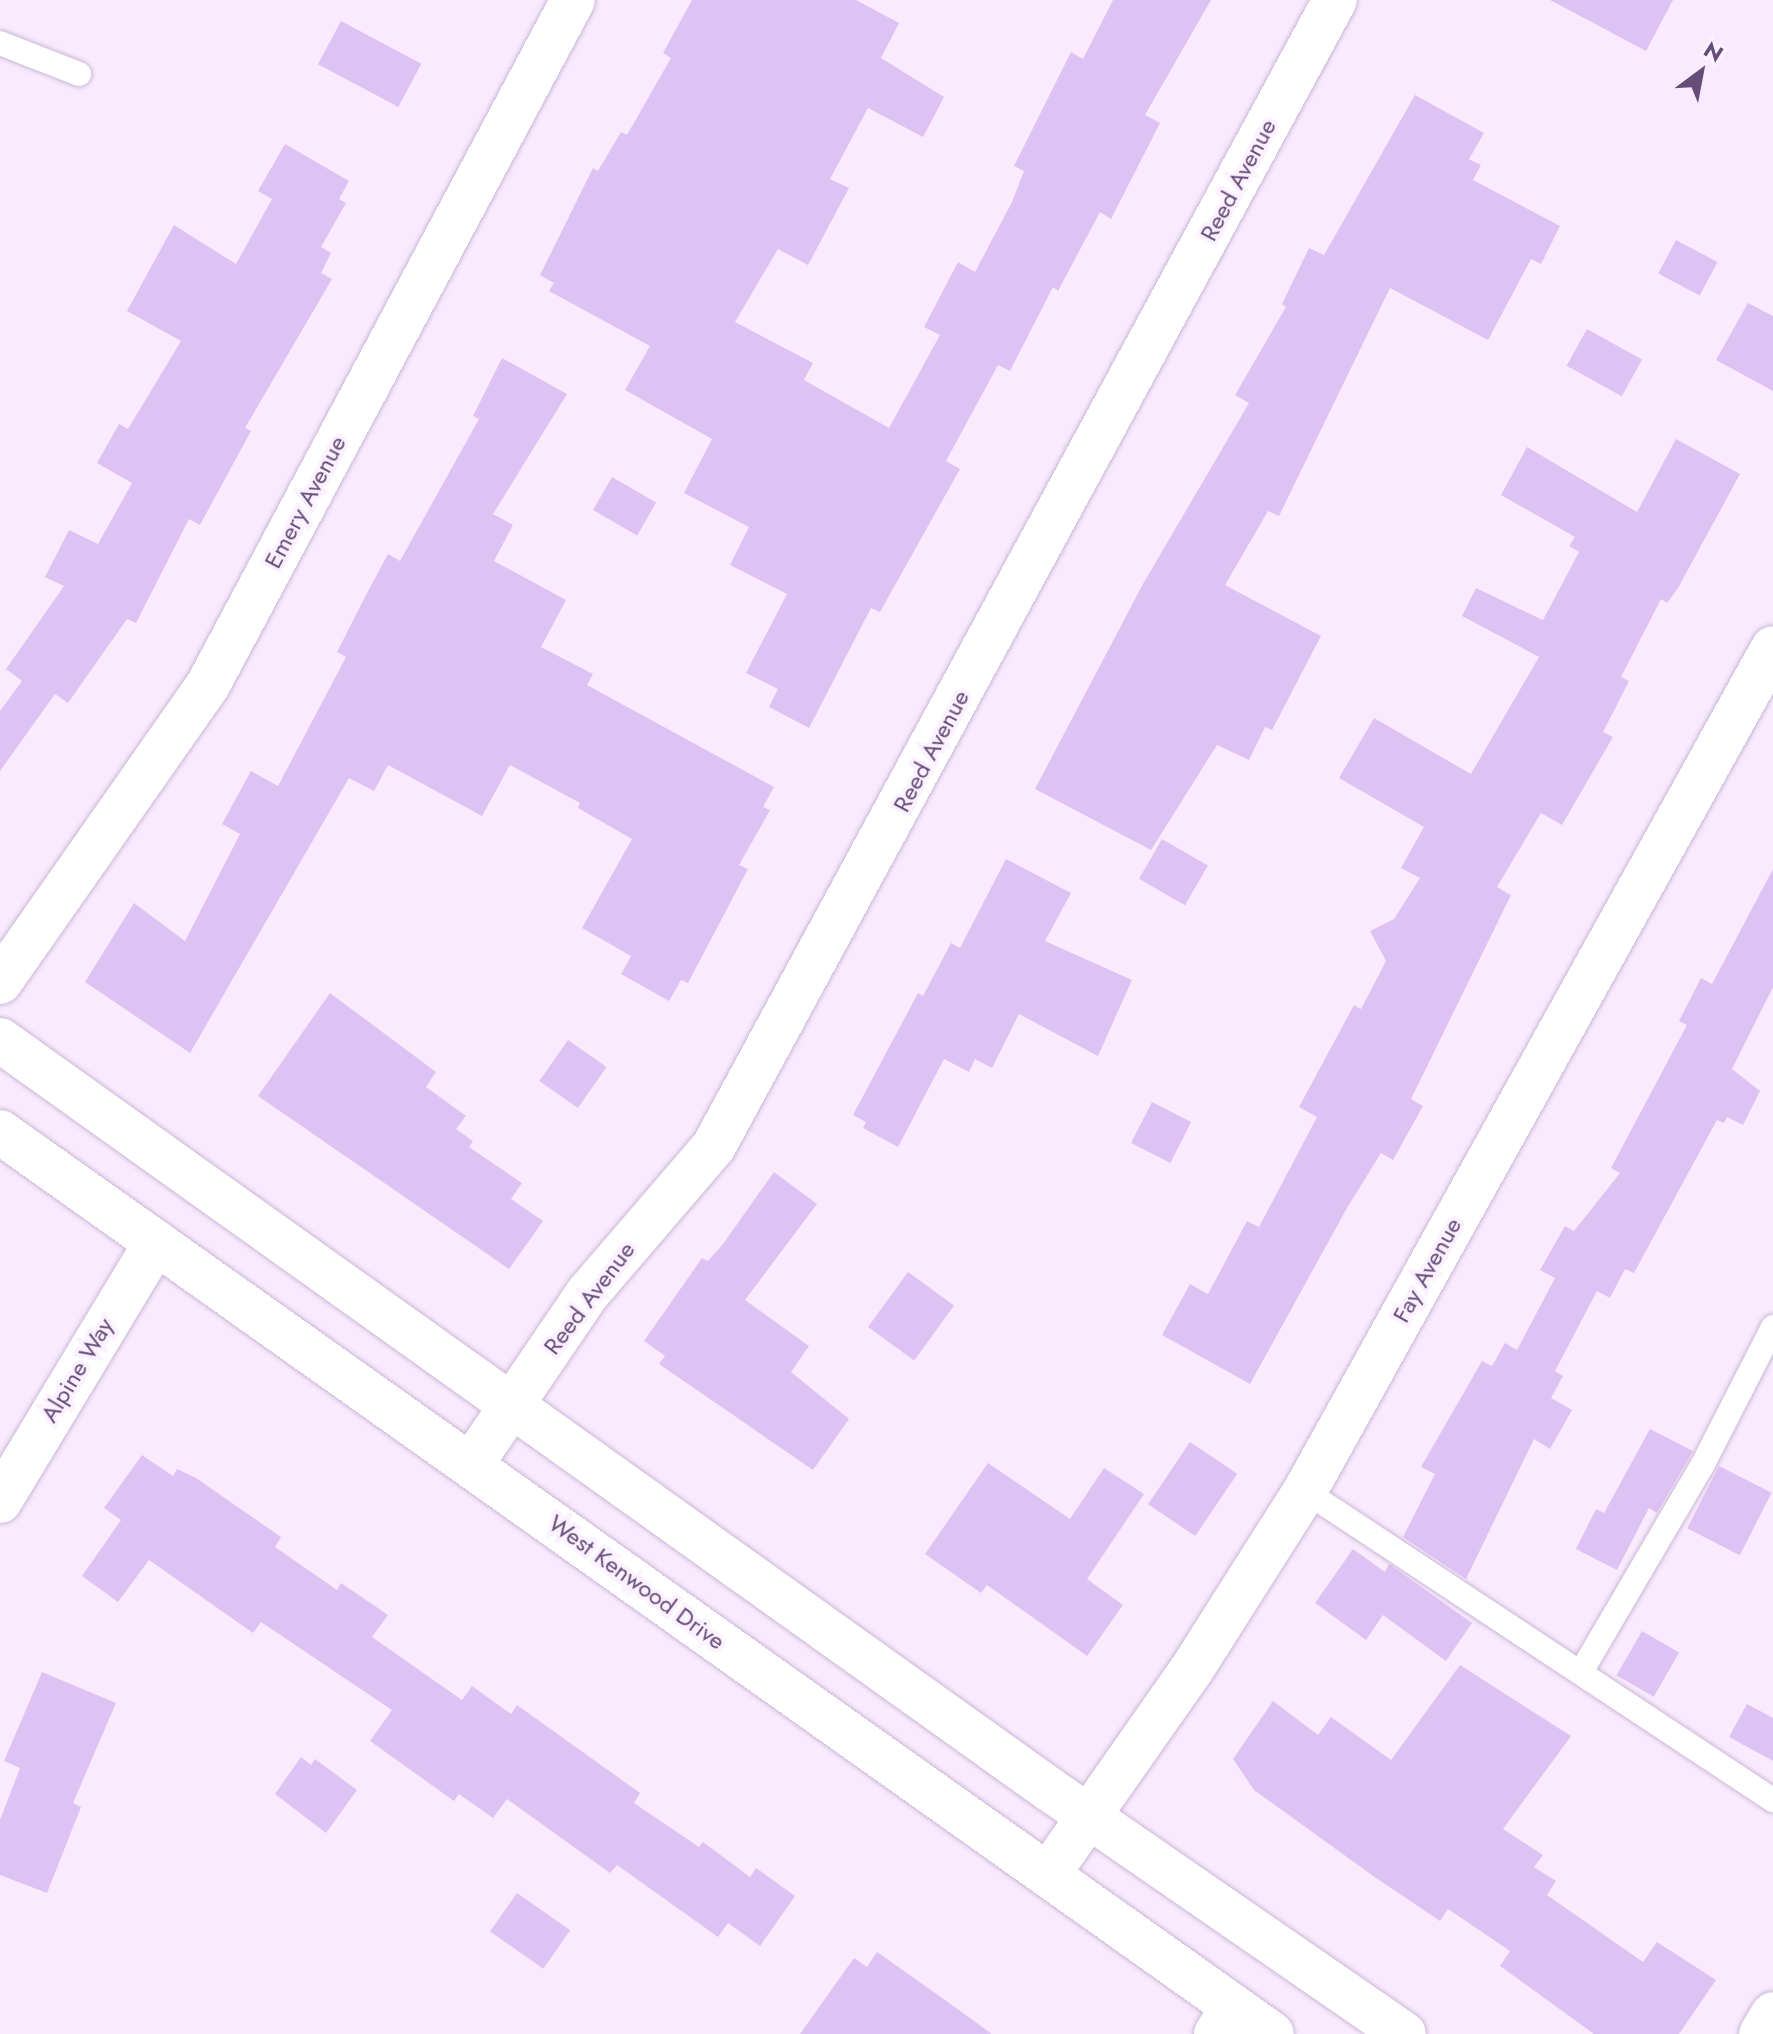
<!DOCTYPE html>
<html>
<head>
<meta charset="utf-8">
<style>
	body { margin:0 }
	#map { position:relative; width:1773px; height:2034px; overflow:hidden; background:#f9ebfd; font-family:Jost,sans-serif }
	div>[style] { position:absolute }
	.building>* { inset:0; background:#dec2f3; transform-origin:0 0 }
	.roads { filter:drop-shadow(0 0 2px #cbb7d7) drop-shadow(0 0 2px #cbb7d7) }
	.service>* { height:24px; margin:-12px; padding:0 12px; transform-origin:12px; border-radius:12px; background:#fff }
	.minor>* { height:44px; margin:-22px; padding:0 22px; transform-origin:22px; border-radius:22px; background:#fff }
	.tertiary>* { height:44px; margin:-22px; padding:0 22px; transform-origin:22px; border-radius:22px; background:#fff }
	span { translate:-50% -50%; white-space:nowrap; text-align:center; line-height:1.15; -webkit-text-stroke:8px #fcf2ff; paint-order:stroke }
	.street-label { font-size:24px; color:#654c79 }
	.north { position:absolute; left:1661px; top:32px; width:80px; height:80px; -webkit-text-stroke:6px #fcf2ff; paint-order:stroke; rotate:32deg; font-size:22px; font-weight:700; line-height:32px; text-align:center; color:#654c79 }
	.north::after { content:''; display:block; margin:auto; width:28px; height:36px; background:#654c79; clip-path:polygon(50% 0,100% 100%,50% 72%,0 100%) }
</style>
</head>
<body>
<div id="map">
	<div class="building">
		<div style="clip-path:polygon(692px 0,856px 0,899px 23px,881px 58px,944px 97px,923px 137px,868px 108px,830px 179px,849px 188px,808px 265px,778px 249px,735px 322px,813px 363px,804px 380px,889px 428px,940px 335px,924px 327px,958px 262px,975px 272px,1012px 202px,1024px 171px,1014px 166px,1071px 52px,1083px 59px,1113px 0,1211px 0,1145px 115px,1160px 123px,1111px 219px,1100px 212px,1058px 291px,1053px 287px,1010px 371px,998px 365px,946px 461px,960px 469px,880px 612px,871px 608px,809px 728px,769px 707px,778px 689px,746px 673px,787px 594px,730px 565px,749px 527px,684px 493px,712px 439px,625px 390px,650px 346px,549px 291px,554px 283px,540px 275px,593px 168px,598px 171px,621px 132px,627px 135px,671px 58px,663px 53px)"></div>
		<div style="clip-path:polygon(1550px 0,1673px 0,1646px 51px)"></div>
		<div style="left:341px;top:21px;width:91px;height:49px;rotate:28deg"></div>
		<div style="clip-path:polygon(1415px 95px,1484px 133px,1469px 159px,1481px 165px,1473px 180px,1560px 226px,1541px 264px,1531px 259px,1488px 340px,1390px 288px,1279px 516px,1268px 511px,1225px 585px,1321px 636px,1272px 730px,1265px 727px,1249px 760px,1217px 745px,1151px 850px,1035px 789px,1143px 584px,1249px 403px,1235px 395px,1286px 307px,1282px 304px,1309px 248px,1324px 255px)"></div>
		<div style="clip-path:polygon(285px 144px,349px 181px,339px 199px,346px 203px,321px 247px,331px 253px,321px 273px,332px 279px,245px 428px,251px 431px,200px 525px,189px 519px,136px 623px,127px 619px,68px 703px,55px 694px,0 771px,0 711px,22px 681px,6px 669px,64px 586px,45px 577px,69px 530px,98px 544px,132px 483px,97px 463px,119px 424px,128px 429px,181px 341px,127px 311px,174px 225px,236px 264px,272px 199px,258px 191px)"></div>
		<div style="left:1676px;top:240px;width:47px;height:38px;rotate:28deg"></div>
		<div style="clip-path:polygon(1748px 303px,1773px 316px,1773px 391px,1716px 360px)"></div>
		<div style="left:1587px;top:329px;width:63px;height:42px;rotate:29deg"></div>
		<div style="clip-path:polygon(502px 358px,567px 394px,493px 514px,513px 525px,494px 561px,566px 600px,541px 647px,593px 674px,587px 685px,774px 787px,763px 807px,770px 810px,739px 865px,748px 869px,688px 983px,681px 980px,669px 1001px,621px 974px,631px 956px,582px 928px,632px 839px,578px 808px,580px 803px,510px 765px,482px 816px,388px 765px,374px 791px,349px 778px,190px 1053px,85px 982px,134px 903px,185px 941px,240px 834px,222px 824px,251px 771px,278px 786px,346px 657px,337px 652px,367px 593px,388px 554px,400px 561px,479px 419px,473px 416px)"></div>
		<div style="clip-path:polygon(1676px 439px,1740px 474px,1678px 588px,1667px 603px,1661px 599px,1621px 677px,1629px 681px,1603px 732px,1613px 737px,1562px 825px,1541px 813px,1497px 887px,1511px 895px,1411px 1099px,1423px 1106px,1393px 1160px,1381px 1153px,1347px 1208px,1250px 1384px,1162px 1335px,1190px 1284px,1208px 1294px,1247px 1221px,1259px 1227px,1317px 1117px,1299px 1107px,1354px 1005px,1361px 1009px,1386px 961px,1370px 931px,1394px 919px,1420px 878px,1401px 868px,1424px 827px,1339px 778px,1374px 718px,1471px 774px,1539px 657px,1462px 616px,1476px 588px,1543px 620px,1579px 552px,1569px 546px,1575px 537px,1501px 495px,1527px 447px,1637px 512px)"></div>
		<div style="left:612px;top:477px;width:51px;height:38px;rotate:30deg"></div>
		<div style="left:1162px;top:839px;width:53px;height:46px;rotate:30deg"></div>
		<div style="clip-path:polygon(1006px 859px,1071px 893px,1045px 941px,1132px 980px,1098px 1056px,1019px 1014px,992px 1068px,975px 1059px,969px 1072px,944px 1059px,898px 1147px,863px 1128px,866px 1122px,853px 1115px,918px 993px,923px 996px,951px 943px,960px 948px)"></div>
		<div style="clip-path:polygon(1773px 869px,1773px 987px,1732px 1069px,1760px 1091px,1743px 1125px,1727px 1117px,1724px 1123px,1717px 1120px,1634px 1273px,1625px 1269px,1610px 1298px,1597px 1291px,1555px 1371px,1563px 1376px,1551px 1398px,1572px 1410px,1550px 1449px,1534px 1439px,1466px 1579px,1403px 1537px,1435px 1474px,1421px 1467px,1482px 1361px,1492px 1366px,1505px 1343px,1517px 1350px,1555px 1278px,1540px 1270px,1565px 1226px,1574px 1231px,1620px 1173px,1611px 1168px,1687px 1025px,1679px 1021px,1701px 978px,1712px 984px)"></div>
		<div style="clip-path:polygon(330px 993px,436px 1072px,426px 1087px,466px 1116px,456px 1129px,473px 1141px,469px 1147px,522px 1183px,511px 1199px,543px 1221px,509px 1269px,258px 1096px)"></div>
		<div style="left:568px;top:1040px;width:47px;height:50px;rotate:35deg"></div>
		<div style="left:1152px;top:1102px;width:44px;height:46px;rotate:27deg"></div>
		<div style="clip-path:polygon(774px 1172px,817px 1204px,745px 1300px,809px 1346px,791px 1372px,849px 1419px,813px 1470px,659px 1364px,665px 1356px,644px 1341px,702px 1258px,708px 1261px,723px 1244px)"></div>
		<div style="left:908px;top:1272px;width:57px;height:68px;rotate:36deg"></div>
		<div style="clip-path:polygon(1650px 1429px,1693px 1451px,1657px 1513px,1649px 1508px,1617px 1570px,1576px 1549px,1596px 1509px,1604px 1513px)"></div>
		<div style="left:1190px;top:1442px;width:57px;height:75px;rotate:34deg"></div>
		<div style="clip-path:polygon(142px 1455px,173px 1476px,177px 1469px,196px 1478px,281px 1537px,275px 1547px,337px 1590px,341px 1583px,388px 1615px,372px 1637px,462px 1700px,472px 1686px,511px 1714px,517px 1705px,640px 1793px,634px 1803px,699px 1847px,703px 1842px,750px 1877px,756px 1868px,795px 1896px,760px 1946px,728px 1923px,718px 1937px,617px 1865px,610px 1873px,507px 1799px,493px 1818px,459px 1794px,454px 1801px,370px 1741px,392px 1710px,261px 1622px,253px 1633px,149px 1560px,118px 1602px,82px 1576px,121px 1520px,104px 1508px)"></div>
		<div style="clip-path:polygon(988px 1463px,1070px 1519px,1104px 1468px,1144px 1494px,1087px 1579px,1123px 1605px,1087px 1656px,987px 1585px,981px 1593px,925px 1554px)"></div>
		<div style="left:1719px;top:1466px;width:59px;height:70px;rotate:27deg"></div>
		<div style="clip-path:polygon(1353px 1549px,1385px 1572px,1389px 1564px,1472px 1623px,1446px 1661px,1383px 1615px,1366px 1640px,1315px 1603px)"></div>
		<div style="left:1642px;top:1631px;width:43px;height:51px;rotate:30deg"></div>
		<div style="clip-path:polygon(1460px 1665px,1571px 1736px,1503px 1829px,1543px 1855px,1534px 1867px,1556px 1881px,1547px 1895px,1643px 1962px,1657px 1942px,1716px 1980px,1679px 2034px,1594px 2034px,1500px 1966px,1510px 1951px,1448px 1909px,1440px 1921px,1376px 1878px,1254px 1790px,1233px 1759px,1273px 1701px,1318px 1735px,1331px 1717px,1391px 1760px)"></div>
		<div style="clip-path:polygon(42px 1672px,116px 1703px,73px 1803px,81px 1807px,47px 1893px,0 1875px,0 1820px,20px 1768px,4px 1761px)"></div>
		<div style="clip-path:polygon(1747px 1704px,1773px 1718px,1773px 1761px,1729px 1737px)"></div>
		<div style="clip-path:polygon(301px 1757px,311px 1765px,315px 1759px,357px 1790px,326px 1833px,275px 1794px)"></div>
		<div style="left:517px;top:1893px;width:65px;height:47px;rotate:35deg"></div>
		<div style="clip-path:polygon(877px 1952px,945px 2000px,992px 2034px,800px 2034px,854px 1958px,867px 1967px)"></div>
	</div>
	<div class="roads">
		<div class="service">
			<div style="left:0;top:43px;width:85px;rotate:21.4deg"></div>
			<div style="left:1305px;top:1491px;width:561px;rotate:33.44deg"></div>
			<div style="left:1581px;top:1672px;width:241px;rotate:-59.6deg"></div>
			<div style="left:1703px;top:1464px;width:154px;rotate:-62.9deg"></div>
		</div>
		<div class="minor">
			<div style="left:0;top:982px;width:363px;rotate:-55deg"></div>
			<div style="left:208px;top:685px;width:776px;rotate:-61.95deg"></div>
			<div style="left:0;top:1040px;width:1289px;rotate:35.53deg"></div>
			<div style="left:1049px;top:1789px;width:431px;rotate:34.6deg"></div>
			<div style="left:471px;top:1465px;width:208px;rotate:-55.8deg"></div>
			<div style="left:588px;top:1293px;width:194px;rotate:-49.4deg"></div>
			<div style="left:714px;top:1146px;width:1303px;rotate:-61.55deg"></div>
			<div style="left:0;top:1501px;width:302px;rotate:-58.9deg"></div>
			<div style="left:1049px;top:1873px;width:249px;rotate:-55deg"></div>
			<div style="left:1192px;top:1669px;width:211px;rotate:-57.6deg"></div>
			<div style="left:1305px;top:1491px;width:964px;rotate:-60.96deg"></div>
			<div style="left:1216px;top:2034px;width:32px;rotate:-58deg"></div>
			<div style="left:1761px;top:2034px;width:23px;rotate:-59deg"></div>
		</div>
		<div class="tertiary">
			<div style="left:0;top:1132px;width:1559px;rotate:35.34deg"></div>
		</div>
	</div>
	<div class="street-label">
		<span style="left:1238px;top:180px;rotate:-62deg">Reed Avenue</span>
		<span style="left:305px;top:502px;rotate:-62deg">Emery Avenue</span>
		<span style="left:931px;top:751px;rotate:-62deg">Reed Avenue</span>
		<span style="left:1427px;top:1270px;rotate:-61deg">Fay Avenue</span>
		<span style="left:589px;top:1298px;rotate:-53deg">Reed Avenue</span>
		<span style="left:77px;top:1370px;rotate:-59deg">Alpine Way</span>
		<span style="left:637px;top:1582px;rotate:36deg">West Kenwood Drive</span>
	</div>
	<div class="north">N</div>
</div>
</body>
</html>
